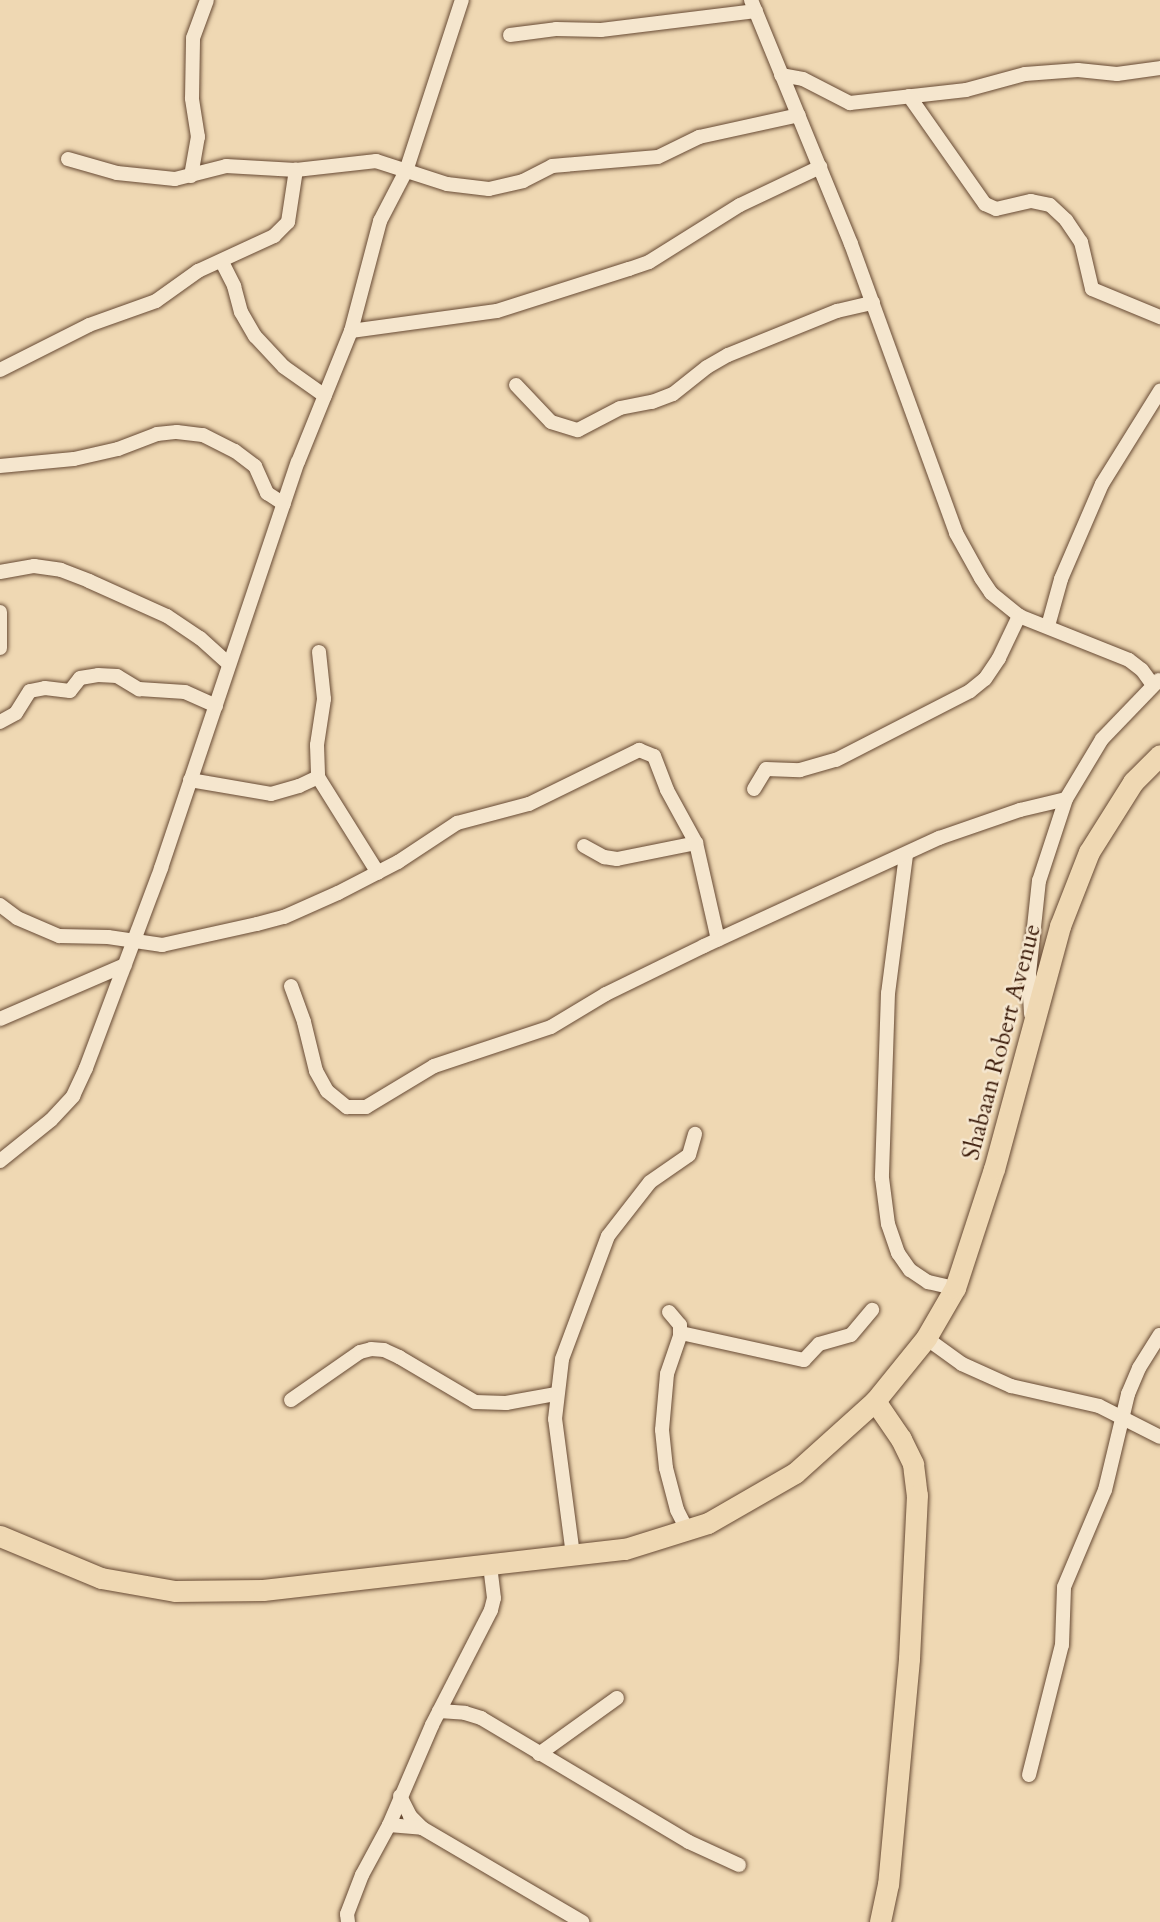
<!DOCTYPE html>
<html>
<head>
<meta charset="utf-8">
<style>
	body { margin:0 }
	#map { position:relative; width:1160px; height:1922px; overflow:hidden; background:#efd8b3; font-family:Cardo,serif }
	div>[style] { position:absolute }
	.roads { filter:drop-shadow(0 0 2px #674a34) drop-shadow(0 0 2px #674a34) }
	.minor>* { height:14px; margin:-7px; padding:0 7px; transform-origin:7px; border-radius:7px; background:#f5e6ce }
	.primary>* { height:21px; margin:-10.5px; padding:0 10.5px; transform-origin:10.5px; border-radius:10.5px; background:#efd8b3 }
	span { translate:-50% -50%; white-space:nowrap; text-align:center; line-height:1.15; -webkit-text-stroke:5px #f5e6ce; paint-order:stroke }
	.street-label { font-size:24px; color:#3a1a09 }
</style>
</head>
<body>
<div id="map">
	<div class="roads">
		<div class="minor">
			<div style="left:751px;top:0;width:264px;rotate:67.7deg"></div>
			<div style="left:851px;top:244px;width:307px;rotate:70deg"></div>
			<div style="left:956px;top:533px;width:51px;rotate:60.9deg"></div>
			<div style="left:981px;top:578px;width:18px;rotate:56deg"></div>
			<div style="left:991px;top:593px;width:36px;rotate:39deg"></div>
			<div style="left:1019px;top:616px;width:118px;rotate:21.8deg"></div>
			<div style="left:1129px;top:660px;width:16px;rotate:38deg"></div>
			<div style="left:1142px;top:670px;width:19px;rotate:54deg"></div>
			<div style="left:510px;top:35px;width:46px;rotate:-7.4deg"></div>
			<div style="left:556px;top:29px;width:45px;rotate:1.3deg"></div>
			<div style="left:601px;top:30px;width:156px;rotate:-7deg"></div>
			<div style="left:781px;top:75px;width:22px;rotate:10deg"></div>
			<div style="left:803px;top:79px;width:53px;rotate:27.1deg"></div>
			<div style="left:850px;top:103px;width:117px;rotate:-6.4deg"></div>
			<div style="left:966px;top:90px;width:61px;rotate:-15.2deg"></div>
			<div style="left:1025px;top:74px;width:53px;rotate:-4.3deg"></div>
			<div style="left:1078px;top:70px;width:39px;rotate:6deg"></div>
			<div style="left:1117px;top:74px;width:43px;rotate:-7.9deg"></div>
			<div style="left:909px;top:96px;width:132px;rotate:54.9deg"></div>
			<div style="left:985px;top:204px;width:12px;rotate:24deg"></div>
			<div style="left:996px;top:209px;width:36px;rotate:-13deg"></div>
			<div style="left:1031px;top:201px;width:19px;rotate:12deg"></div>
			<div style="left:1050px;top:205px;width:22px;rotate:43deg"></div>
			<div style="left:1066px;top:220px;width:27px;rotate:56deg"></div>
			<div style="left:1081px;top:242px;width:48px;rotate:76.8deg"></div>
			<div style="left:1092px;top:289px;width:74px;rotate:22.4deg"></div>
			<div style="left:68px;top:159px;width:51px;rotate:15.9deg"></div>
			<div style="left:117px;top:173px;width:58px;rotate:5.9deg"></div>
			<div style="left:175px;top:179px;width:53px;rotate:-14.3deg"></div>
			<div style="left:226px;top:166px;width:70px;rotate:3.3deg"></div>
			<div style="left:296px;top:170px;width:81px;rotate:-6.4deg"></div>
			<div style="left:376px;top:161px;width:75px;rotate:17.9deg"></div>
			<div style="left:447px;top:184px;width:42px;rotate:6.8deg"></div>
			<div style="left:489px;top:189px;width:35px;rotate:-13deg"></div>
			<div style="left:523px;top:181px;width:33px;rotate:-27deg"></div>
			<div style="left:552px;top:166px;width:106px;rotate:-4.9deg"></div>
			<div style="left:658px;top:157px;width:46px;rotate:-26deg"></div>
			<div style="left:699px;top:137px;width:102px;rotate:-12.4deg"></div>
			<div style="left:191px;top:176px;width:40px;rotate:-80deg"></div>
			<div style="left:198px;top:137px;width:39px;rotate:-99deg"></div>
			<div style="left:192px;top:98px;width:60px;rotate:-89deg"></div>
			<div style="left:193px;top:38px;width:40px;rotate:-69.8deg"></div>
			<div style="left:222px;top:262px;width:27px;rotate:63deg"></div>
			<div style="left:234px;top:286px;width:27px;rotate:75deg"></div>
			<div style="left:241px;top:312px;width:28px;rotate:60deg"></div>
			<div style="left:255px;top:336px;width:42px;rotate:46.9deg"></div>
			<div style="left:284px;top:367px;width:50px;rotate:35.3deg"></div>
			<div style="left:351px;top:331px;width:147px;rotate:-7.8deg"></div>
			<div style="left:497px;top:311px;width:139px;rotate:-17.7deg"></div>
			<div style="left:629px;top:269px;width:21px;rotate:-19deg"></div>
			<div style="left:649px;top:262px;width:107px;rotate:-32.1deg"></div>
			<div style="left:740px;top:205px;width:89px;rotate:-25.4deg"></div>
			<div style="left:0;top:370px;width:100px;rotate:-26.8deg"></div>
			<div style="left:89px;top:325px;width:71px;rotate:-19.7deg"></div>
			<div style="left:156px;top:301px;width:52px;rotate:-35.5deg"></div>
			<div style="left:198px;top:271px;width:84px;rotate:-24.7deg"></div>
			<div style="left:274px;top:236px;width:20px;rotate:-45deg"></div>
			<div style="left:288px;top:222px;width:53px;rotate:-81.3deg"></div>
			<div style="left:516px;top:385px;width:51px;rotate:46.6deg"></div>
			<div style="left:551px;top:422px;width:28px;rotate:17deg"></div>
			<div style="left:578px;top:430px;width:47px;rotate:-27.6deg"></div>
			<div style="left:620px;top:408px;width:33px;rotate:-11deg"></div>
			<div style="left:652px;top:402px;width:22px;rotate:-21deg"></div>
			<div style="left:673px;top:394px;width:43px;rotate:-38.5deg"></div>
			<div style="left:707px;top:367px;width:24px;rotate:-30deg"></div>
			<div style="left:728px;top:355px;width:118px;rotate:-22deg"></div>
			<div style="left:837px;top:311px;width:37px;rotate:-13deg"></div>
			<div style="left:0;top:466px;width:74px;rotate:-5.4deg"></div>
			<div style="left:74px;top:459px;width:45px;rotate:-12.8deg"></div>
			<div style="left:118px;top:449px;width:42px;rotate:-21deg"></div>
			<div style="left:157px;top:434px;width:20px;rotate:-6deg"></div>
			<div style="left:177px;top:432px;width:26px;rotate:7deg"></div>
			<div style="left:203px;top:435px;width:36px;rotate:27deg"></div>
			<div style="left:235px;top:451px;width:25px;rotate:37deg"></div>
			<div style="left:255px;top:466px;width:30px;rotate:66deg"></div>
			<div style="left:267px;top:493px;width:20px;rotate:33deg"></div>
			<div style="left:0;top:572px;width:35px;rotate:-10deg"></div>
			<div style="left:34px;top:566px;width:27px;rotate:8deg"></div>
			<div style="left:61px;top:570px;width:30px;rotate:21deg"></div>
			<div style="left:89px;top:581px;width:85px;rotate:24.2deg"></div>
			<div style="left:167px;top:616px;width:40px;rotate:34deg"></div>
			<div style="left:200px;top:638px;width:39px;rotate:42deg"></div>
			<div style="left:0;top:612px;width:36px;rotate:90deg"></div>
			<div style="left:1048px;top:626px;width:49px;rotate:-74.5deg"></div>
			<div style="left:1061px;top:579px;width:103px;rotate:-66.7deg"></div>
			<div style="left:1102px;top:484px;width:110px;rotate:-58.1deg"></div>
			<div style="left:319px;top:652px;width:47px;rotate:83.9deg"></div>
			<div style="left:324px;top:699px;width:47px;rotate:98.7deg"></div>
			<div style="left:317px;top:745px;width:32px;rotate:88deg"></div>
			<div style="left:318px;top:777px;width:113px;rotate:58deg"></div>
			<div style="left:0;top:722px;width:18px;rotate:-29deg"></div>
			<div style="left:16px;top:713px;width:26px;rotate:-58deg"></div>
			<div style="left:30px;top:691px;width:15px;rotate:-11deg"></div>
			<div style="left:45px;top:688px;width:25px;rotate:7deg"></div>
			<div style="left:70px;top:691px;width:16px;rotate:-52deg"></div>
			<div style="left:80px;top:678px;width:18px;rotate:-9deg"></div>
			<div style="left:98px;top:675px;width:19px;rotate:3deg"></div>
			<div style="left:117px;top:676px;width:26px;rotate:31deg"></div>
			<div style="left:139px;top:689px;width:46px;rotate:3.7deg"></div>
			<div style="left:185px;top:692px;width:34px;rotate:24deg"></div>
			<div style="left:190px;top:780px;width:82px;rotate:9.8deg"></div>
			<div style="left:271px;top:794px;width:29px;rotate:-16deg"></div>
			<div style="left:299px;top:786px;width:21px;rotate:-25deg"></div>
			<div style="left:754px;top:789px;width:23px;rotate:-59deg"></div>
			<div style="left:766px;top:769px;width:34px;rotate:2deg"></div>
			<div style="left:800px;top:770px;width:37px;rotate:-16deg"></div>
			<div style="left:836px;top:760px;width:151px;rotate:-27.2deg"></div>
			<div style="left:970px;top:691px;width:19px;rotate:-39deg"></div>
			<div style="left:985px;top:679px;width:25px;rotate:-56deg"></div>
			<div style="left:999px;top:658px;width:47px;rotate:-64.5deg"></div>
			<div style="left:584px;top:846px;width:23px;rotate:29deg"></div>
			<div style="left:604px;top:857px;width:13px;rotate:9deg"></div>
			<div style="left:617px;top:859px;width:81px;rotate:-11.4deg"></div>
			<div style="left:906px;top:855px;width:139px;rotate:97.4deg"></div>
			<div style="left:888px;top:993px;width:185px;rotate:91.9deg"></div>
			<div style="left:882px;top:1178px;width:46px;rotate:82.6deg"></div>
			<div style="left:888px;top:1224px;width:31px;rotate:71deg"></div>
			<div style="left:898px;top:1253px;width:21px;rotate:55deg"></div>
			<div style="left:910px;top:1270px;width:22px;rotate:34deg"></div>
			<div style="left:928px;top:1282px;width:28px;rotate:13deg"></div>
			<div style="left:0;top:905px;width:21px;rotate:37deg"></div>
			<div style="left:17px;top:918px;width:46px;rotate:23.2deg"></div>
			<div style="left:59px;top:936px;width:49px;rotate:1.2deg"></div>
			<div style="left:108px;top:937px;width:55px;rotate:8.4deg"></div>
			<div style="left:162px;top:945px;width:97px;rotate:-12.5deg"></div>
			<div style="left:257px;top:924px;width:28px;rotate:-15deg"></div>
			<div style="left:284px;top:917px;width:59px;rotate:-24deg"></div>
			<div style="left:338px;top:893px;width:68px;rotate:-27.3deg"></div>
			<div style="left:398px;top:862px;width:71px;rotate:-33.5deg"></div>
			<div style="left:457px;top:823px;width:74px;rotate:-14.8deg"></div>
			<div style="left:529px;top:804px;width:123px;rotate:-26.1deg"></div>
			<div style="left:639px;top:750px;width:16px;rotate:22deg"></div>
			<div style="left:654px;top:756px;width:36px;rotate:69deg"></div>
			<div style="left:667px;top:790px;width:60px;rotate:61.3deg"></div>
			<div style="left:696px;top:843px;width:99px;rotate:77.2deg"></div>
			<div style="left:291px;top:986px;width:38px;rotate:70deg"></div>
			<div style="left:304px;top:1022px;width:50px;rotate:76.2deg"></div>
			<div style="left:316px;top:1071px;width:23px;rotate:61deg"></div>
			<div style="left:327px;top:1091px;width:26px;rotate:39deg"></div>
			<div style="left:347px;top:1107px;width:19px"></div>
			<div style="left:366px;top:1107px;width:79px;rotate:-31.1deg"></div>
			<div style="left:434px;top:1066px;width:123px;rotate:-18.4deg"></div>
			<div style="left:551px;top:1027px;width:64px;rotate:-31deg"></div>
			<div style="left:606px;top:994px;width:109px;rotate:-26.1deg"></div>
			<div style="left:704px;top:946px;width:259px;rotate:-24.7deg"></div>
			<div style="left:939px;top:838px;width:86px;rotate:-19.1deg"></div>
			<div style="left:1020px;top:810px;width:47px;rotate:-13.4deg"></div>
			<div style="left:1031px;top:1014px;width:40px;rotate:-92.9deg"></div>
			<div style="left:1029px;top:974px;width:94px;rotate:-83.9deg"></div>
			<div style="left:1039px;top:881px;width:86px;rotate:-71.8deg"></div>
			<div style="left:1066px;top:799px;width:70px;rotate:-59deg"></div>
			<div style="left:1102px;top:739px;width:82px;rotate:-46deg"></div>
			<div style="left:0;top:1019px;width:136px;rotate:-23.4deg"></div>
			<div style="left:0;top:1161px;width:65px;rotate:-38.8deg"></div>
			<div style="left:51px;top:1120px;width:33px;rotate:-47deg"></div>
			<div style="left:73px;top:1096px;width:31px;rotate:-65deg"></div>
			<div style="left:86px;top:1068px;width:214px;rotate:-69.4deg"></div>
			<div style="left:161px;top:868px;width:428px;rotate:-71.4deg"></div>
			<div style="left:298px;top:462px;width:141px;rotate:-68deg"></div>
			<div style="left:351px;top:331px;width:114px;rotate:-75.2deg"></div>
			<div style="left:380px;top:221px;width:56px;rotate:-62.5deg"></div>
			<div style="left:406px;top:171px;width:180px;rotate:-71.9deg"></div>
			<div style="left:669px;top:1312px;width:17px;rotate:50deg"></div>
			<div style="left:680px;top:1325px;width:11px;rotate:90deg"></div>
			<div style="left:680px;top:1336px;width:40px;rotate:108.9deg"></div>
			<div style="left:667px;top:1374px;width:56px;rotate:95.1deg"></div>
			<div style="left:662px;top:1430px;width:38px;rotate:84deg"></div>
			<div style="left:666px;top:1468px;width:43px;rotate:75.3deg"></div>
			<div style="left:677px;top:1510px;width:22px;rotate:63deg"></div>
			<div style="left:681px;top:1333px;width:126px;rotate:12.4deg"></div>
			<div style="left:804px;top:1360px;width:22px;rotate:-47deg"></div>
			<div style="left:819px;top:1344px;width:33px;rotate:-16deg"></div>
			<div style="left:851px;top:1335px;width:33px;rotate:-50deg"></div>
			<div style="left:926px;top:1338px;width:44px;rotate:35.8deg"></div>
			<div style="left:962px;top:1364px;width:54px;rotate:24.2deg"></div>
			<div style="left:1011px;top:1386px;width:90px;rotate:12.8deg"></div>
			<div style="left:1099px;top:1406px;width:68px;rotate:26.9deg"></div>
			<div style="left:291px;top:1400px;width:84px;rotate:-34.8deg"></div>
			<div style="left:360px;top:1352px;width:11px;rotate:-15deg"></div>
			<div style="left:371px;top:1349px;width:13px;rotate:4deg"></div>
			<div style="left:384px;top:1350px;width:17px;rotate:25deg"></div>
			<div style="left:399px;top:1357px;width:88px;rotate:30.6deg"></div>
			<div style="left:475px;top:1402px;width:31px;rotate:2deg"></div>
			<div style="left:506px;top:1403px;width:51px;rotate:-10.2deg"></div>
			<div style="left:573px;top:1555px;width:137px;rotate:-97.5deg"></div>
			<div style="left:555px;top:1419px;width:60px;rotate:-83.3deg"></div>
			<div style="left:562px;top:1359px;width:131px;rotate:-69.5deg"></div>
			<div style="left:608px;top:1236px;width:68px;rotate:-52.1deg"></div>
			<div style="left:650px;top:1182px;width:47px;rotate:-34.7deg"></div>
			<div style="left:689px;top:1155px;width:22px;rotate:-74deg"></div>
			<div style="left:439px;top:1711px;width:26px;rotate:4deg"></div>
			<div style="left:465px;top:1713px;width:17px;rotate:17deg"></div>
			<div style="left:481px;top:1718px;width:242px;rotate:30.8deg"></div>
			<div style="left:689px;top:1842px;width:55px;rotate:24.7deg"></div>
			<div style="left:539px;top:1754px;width:96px;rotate:-35.7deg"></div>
			<div style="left:1029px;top:1775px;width:134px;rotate:-75.8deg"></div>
			<div style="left:1062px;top:1645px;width:58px;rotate:-88deg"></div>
			<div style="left:1064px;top:1587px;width:105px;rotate:-67.1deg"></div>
			<div style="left:1105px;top:1490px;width:99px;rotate:-76.5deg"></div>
			<div style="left:1128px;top:1394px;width:28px;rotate:-67deg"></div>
			<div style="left:1139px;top:1368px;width:39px;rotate:-58deg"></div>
			<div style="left:400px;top:1796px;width:22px;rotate:63deg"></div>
			<div style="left:410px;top:1816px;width:17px;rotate:45deg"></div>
			<div style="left:389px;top:1825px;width:33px;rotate:5deg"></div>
			<div style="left:422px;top:1828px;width:186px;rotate:30.4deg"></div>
			<div style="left:348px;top:1922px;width:8px;rotate:-97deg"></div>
			<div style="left:347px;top:1914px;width:42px;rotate:-69deg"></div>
			<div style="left:362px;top:1875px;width:57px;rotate:-61.6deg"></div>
			<div style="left:389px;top:1825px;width:109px;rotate:-66.7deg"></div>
			<div style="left:432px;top:1725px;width:129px;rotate:-62.8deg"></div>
			<div style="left:491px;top:1610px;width:12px;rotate:-76deg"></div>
			<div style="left:494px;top:1598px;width:32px;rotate:-97deg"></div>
		</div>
		<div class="primary">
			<div style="left:875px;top:1401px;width:46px;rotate:55.6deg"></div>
			<div style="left:901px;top:1439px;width:28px;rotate:64deg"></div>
			<div style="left:913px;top:1464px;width:31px;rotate:83deg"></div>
			<div style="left:917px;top:1495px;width:164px;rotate:92.8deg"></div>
			<div style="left:909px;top:1659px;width:226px;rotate:95.3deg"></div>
			<div style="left:888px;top:1884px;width:39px;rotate:102deg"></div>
			<div style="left:0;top:1536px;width:109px;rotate:22.6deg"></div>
			<div style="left:101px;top:1578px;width:75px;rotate:10deg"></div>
			<div style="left:175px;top:1591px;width:88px;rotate:-0.7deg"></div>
			<div style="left:263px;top:1590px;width:364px;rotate:-6.5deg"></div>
			<div style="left:625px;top:1549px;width:87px;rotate:-17.4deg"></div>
			<div style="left:708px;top:1523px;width:100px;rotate:-29.9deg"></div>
			<div style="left:795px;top:1473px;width:108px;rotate:-42deg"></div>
			<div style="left:875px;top:1401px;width:81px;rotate:-51deg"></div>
			<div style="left:926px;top:1338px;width:58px;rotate:-59.9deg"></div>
			<div style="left:955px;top:1288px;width:125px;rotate:-71.9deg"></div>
			<div style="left:994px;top:1169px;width:252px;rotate:-74.8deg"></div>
			<div style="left:1060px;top:926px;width:79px;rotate:-68.6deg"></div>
			<div style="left:1089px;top:852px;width:83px;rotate:-57.8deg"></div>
			<div style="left:1133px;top:782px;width:38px;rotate:-45deg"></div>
		</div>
	</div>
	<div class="street-label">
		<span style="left:1002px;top:1042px;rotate:-75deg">Shabaan Robert Avenue</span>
	</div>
</div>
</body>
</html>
